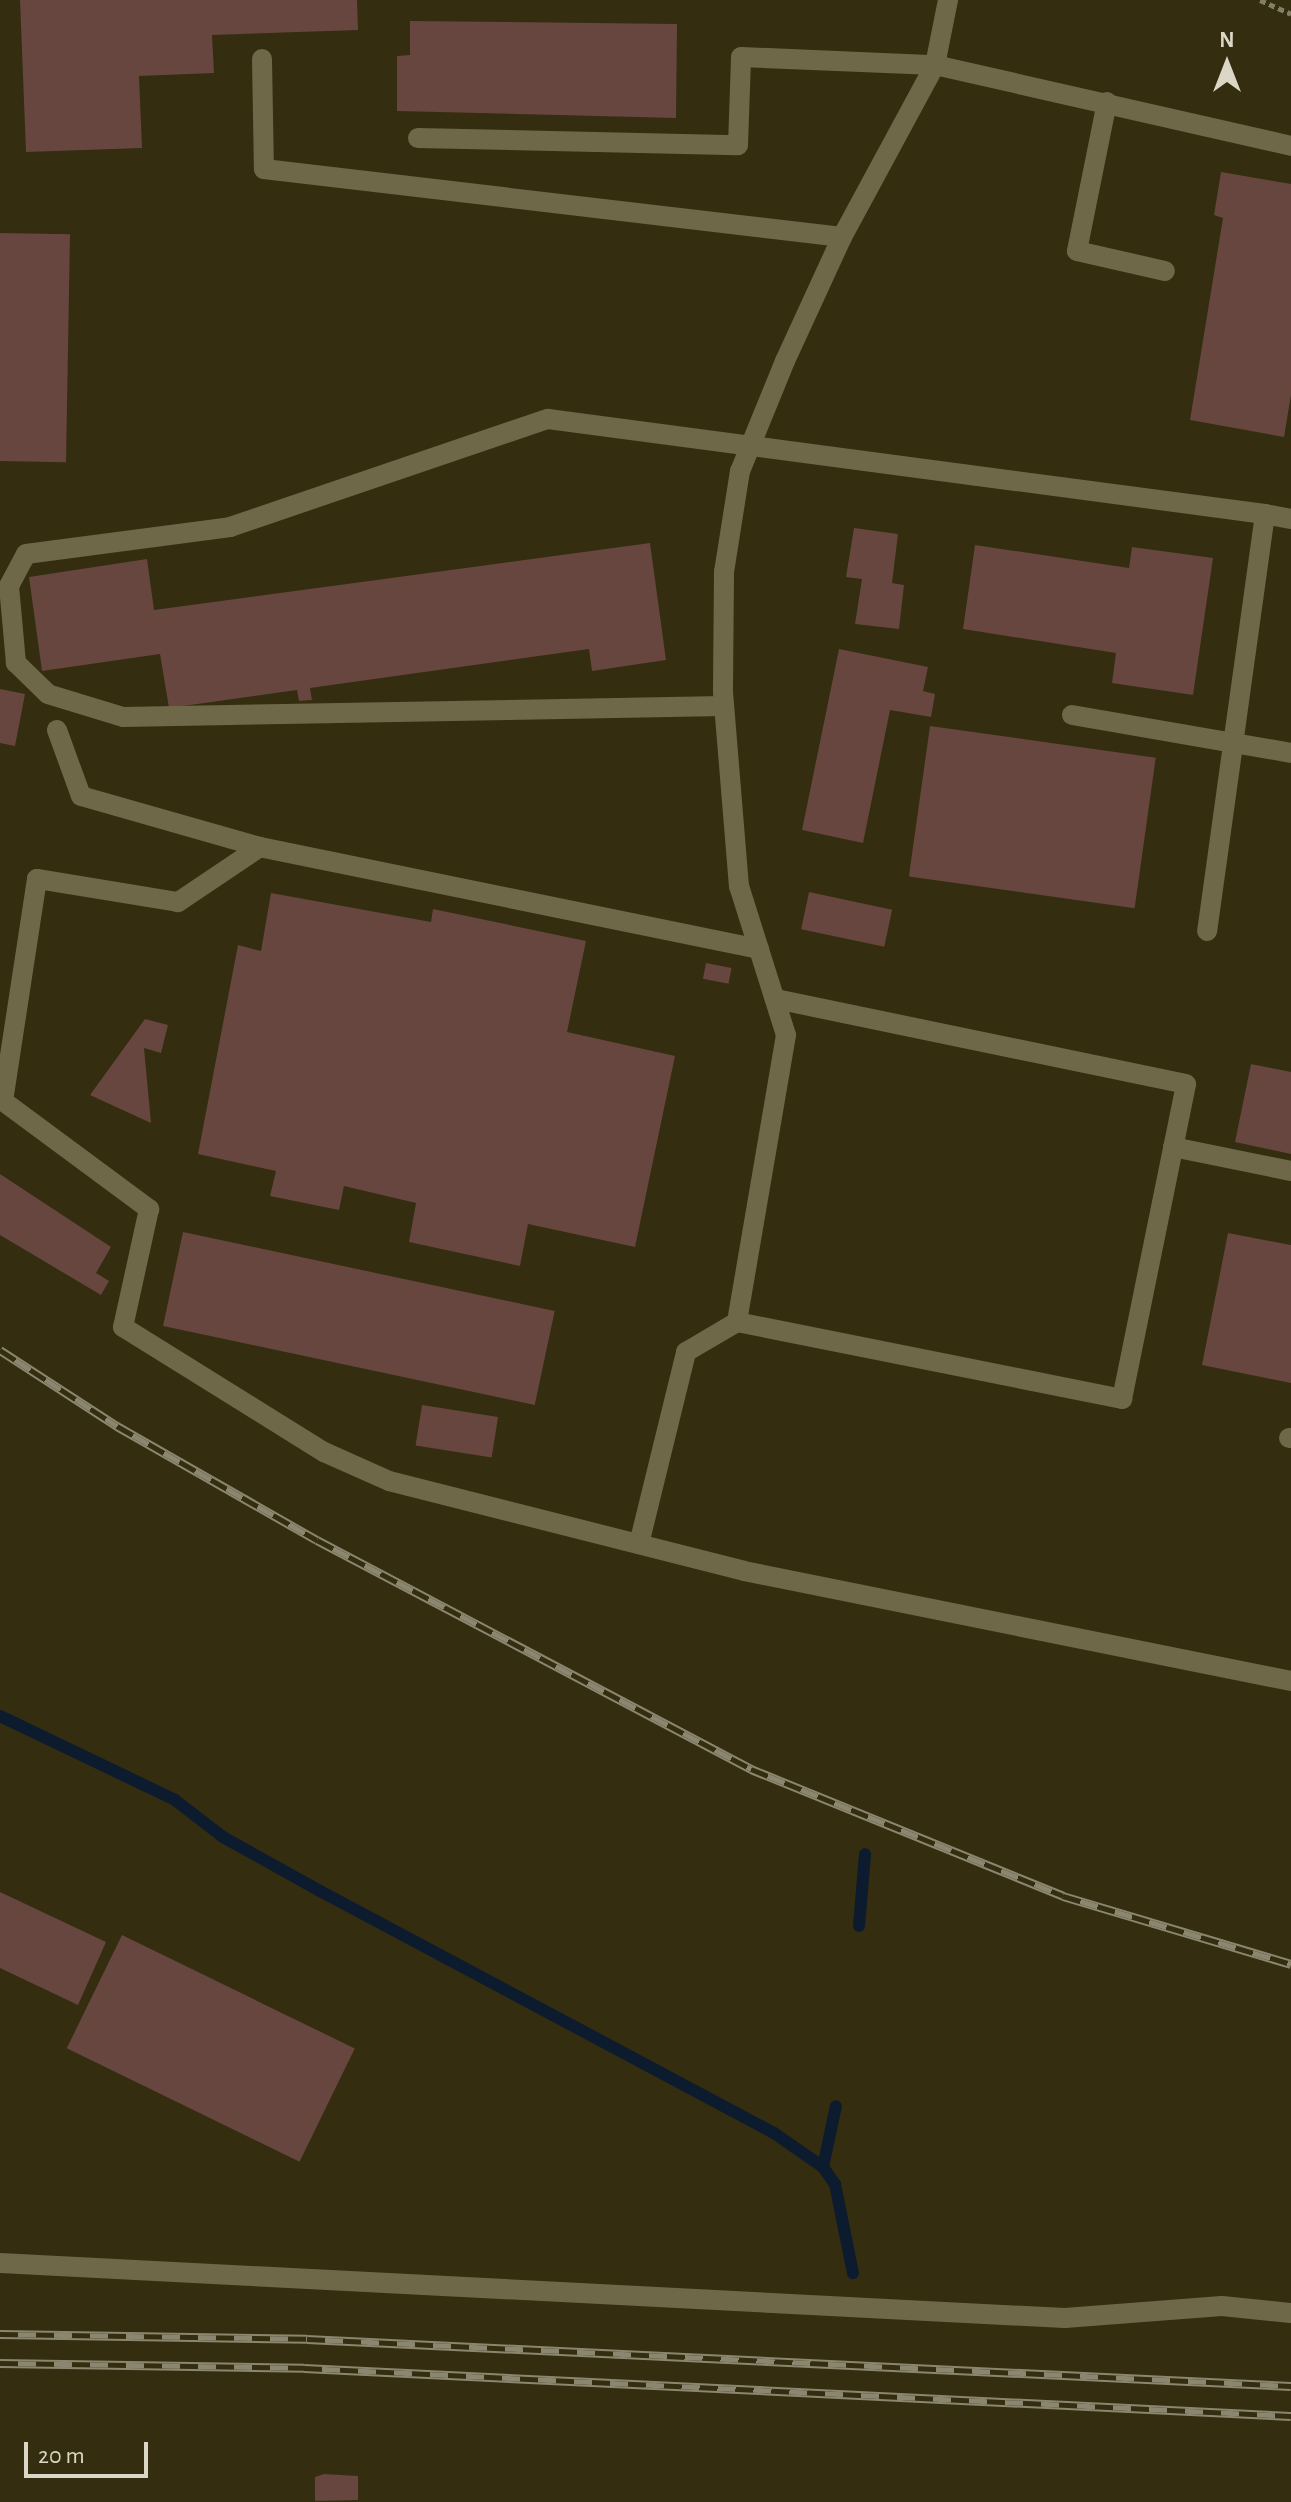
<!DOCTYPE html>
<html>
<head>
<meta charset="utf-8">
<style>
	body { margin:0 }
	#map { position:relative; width:1291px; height:2502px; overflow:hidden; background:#342d0f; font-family:"Alegreya Sans",sans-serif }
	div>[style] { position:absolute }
	.stream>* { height:12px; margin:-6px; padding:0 6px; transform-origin:6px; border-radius:6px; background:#0c1b2e }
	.building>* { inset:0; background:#66463e; transform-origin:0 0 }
	.path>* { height:5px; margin-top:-2.5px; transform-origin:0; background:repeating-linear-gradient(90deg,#837e66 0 6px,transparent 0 10px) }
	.minor>* { height:20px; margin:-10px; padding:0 10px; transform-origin:10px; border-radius:10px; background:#6e6848 }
	.rail>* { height:9px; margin-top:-4.5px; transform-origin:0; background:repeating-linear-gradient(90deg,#342d0f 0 18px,#8b866f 0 36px); box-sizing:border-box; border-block:2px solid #8b866f }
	span { translate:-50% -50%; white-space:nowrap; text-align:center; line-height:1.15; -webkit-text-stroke:8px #342d0f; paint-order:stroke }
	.north { position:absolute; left:1187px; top:24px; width:80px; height:80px; -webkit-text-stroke:6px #342d0f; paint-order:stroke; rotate:0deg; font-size:22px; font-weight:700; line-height:32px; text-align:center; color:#dbd7c6 }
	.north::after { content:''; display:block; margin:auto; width:28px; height:36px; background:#dbd7c6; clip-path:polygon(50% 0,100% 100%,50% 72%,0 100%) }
	.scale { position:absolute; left:24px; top:2442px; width:124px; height:36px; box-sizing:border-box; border:4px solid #dbd7c6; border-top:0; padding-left:10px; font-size:24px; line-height:28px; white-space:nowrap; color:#dbd7c6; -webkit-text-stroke:6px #342d0f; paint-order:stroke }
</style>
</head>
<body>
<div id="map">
	<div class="stream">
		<div style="left:0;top:1716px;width:194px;rotate:25.6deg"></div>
		<div style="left:175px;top:1800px;width:61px;rotate:37.6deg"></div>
		<div style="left:223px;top:1837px;width:113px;rotate:29.1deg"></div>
		<div style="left:322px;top:1892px;width:512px;rotate:28.07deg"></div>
		<div style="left:774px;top:2133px;width:60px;rotate:34.8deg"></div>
		<div style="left:823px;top:2167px;width:21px;rotate:55deg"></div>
		<div style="left:835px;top:2184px;width:91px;rotate:78.6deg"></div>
		<div style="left:859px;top:1926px;width:72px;rotate:-85.2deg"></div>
		<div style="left:823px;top:2167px;width:62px;rotate:-78deg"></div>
	</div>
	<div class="building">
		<div style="clip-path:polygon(20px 0,357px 0,358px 30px,212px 35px,214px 73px,139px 76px,142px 148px,26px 152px)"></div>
		<div style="clip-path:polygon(410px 21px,677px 24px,676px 118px,397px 111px,397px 56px,410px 55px)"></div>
		<div style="clip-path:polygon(1221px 172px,1291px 184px,1291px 395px,1284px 437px,1190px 420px,1223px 218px,1214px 215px)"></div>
		<div style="left:0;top:233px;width:70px;height:228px;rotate:1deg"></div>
		<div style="clip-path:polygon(854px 528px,898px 534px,892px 583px,904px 585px,899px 629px,855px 624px,862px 579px,846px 577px)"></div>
		<div style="clip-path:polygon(650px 543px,666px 660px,592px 671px,589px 649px,310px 688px,312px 700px,299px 701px,297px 690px,169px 708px,160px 654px,42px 671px,29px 577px,147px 559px,154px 610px)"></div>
		<div style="clip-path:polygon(975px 545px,1129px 568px,1132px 547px,1213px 558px,1193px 695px,1112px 683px,1116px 653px,963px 629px)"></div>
		<div style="clip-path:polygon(839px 649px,928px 667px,923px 691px,935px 694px,931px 717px,890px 710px,863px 843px,802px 830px)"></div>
		<div style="clip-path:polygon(0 689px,25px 694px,15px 746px,0 743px)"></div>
		<div style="left:930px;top:726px;width:228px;height:152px;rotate:8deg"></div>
		<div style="left:809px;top:892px;width:85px;height:38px;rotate:12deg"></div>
		<div style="clip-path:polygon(271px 893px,431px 922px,433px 909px,586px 941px,567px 1032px,675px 1056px,635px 1247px,528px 1224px,520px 1266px,409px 1242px,416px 1203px,344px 1186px,339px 1210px,270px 1196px,276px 1171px,198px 1154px,238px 945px,261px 951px)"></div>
		<div style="left:706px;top:963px;width:26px;height:16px;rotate:11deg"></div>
		<div style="clip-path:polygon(145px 1019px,168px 1025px,161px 1053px,144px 1048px,151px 1123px,90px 1095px)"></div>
		<div style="clip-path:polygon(1251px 1064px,1291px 1072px,1291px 1154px,1235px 1142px)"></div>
		<div style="clip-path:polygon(0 1174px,111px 1247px,96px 1273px,109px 1281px,101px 1295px,0 1235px)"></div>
		<div style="left:183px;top:1232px;width:380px;height:96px;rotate:12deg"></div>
		<div style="clip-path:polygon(1228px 1233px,1291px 1245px,1291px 1383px,1202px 1365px)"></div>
		<div style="left:422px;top:1405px;width:77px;height:41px;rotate:9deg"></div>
		<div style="clip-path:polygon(0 1892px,106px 1942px,78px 2005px,0 1968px)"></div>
		<div style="left:122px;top:1935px;width:259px;height:126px;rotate:26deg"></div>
		<div style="clip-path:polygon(324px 2474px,358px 2476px,358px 2500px,315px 2501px,315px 2477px)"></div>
	</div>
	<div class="path">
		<div style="left:1260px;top:0;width:34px;rotate:24deg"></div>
	</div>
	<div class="minor">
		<div style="left:948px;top:0;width:66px;rotate:101.3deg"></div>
		<div style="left:935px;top:65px;width:365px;rotate:12.8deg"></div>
		<div style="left:262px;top:59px;width:110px;rotate:89deg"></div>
		<div style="left:264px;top:169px;width:582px;rotate:6.71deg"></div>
		<div style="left:1107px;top:102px;width:152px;rotate:101.4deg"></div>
		<div style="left:1077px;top:251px;width:90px;rotate:12.8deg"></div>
		<div style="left:418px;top:138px;width:320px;rotate:1.3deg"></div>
		<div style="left:738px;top:145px;width:88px;rotate:-88deg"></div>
		<div style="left:741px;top:57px;width:194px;rotate:2.4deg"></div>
		<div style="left:935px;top:65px;width:196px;rotate:118.4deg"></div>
		<div style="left:842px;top:237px;width:136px;rotate:114.7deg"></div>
		<div style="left:785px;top:361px;width:119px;rotate:112.2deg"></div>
		<div style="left:740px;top:471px;width:102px;rotate:99deg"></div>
		<div style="left:724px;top:572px;width:120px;rotate:90.5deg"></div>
		<div style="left:723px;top:692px;width:195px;rotate:85.3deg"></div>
		<div style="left:739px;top:886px;width:156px;rotate:72.5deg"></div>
		<div style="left:786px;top:1035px;width:291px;rotate:99.7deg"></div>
		<div style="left:737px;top:1322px;width:393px;rotate:11.3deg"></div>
		<div style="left:1122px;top:1399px;width:321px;rotate:-78.5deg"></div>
		<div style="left:1186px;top:1084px;width:420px;rotate:-168.3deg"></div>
		<div style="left:1265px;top:514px;width:26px;rotate:11deg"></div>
		<div style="left:724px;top:706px;width:601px;rotate:178.95deg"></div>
		<div style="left:123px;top:717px;width:78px;rotate:-163deg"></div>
		<div style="left:48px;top:694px;width:45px;rotate:-135.9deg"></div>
		<div style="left:16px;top:663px;width:77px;rotate:-95.2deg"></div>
		<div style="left:9px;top:586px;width:36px;rotate:-62deg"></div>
		<div style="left:26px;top:554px;width:206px;rotate:-7.5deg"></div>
		<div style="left:230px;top:527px;width:336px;rotate:-18.8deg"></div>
		<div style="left:548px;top:419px;width:723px;rotate:7.55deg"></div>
		<div style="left:1265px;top:514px;width:421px;rotate:97.9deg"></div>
		<div style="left:1072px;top:715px;width:222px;rotate:9.8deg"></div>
		<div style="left:57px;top:730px;width:70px;rotate:70deg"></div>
		<div style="left:81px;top:796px;width:186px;rotate:15.9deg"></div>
		<div style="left:759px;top:949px;width:509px;rotate:-168.45deg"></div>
		<div style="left:260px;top:847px;width:99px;rotate:146.1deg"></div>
		<div style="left:178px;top:902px;width:143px;rotate:-170.7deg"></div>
		<div style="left:37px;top:879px;width:225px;rotate:98.7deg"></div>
		<div style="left:3px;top:1101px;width:182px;rotate:36.5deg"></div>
		<div style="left:149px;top:1209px;width:121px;rotate:102.4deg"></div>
		<div style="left:123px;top:1327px;width:237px;rotate:31.9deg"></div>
		<div style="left:324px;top:1452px;width:71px;rotate:24deg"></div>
		<div style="left:389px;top:1481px;width:366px;rotate:14.2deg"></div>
		<div style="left:744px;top:1571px;width:558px;rotate:11.37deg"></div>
		<div style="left:1173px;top:1147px;width:120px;rotate:11.5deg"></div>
		<div style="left:1289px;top:1438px;width:2px"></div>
		<div style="left:639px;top:1544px;width:198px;rotate:-76.2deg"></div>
		<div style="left:686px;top:1352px;width:59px;rotate:-30.5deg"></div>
		<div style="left:0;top:2263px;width:1066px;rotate:2.96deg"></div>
		<div style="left:1065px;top:2318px;width:157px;rotate:-4.4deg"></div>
		<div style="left:1222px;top:2306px;width:69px;rotate:5.8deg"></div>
	</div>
	<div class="rail">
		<div style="left:0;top:1350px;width:140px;rotate:33deg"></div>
		<div style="left:117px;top:1426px;width:230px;rotate:29.7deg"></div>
		<div style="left:317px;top:1540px;width:491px;rotate:27.8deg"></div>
		<div style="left:751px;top:1769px;width:337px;rotate:22.1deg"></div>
		<div style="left:1063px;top:1896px;width:238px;rotate:16.6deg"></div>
		<div style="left:0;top:2334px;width:307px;rotate:0.9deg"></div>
		<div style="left:307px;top:2339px;width:985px;rotate:2.73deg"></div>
		<div style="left:0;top:2363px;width:304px;rotate:0.9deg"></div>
		<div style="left:304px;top:2368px;width:988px;rotate:2.78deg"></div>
	</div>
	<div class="north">N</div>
	<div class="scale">20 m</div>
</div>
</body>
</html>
